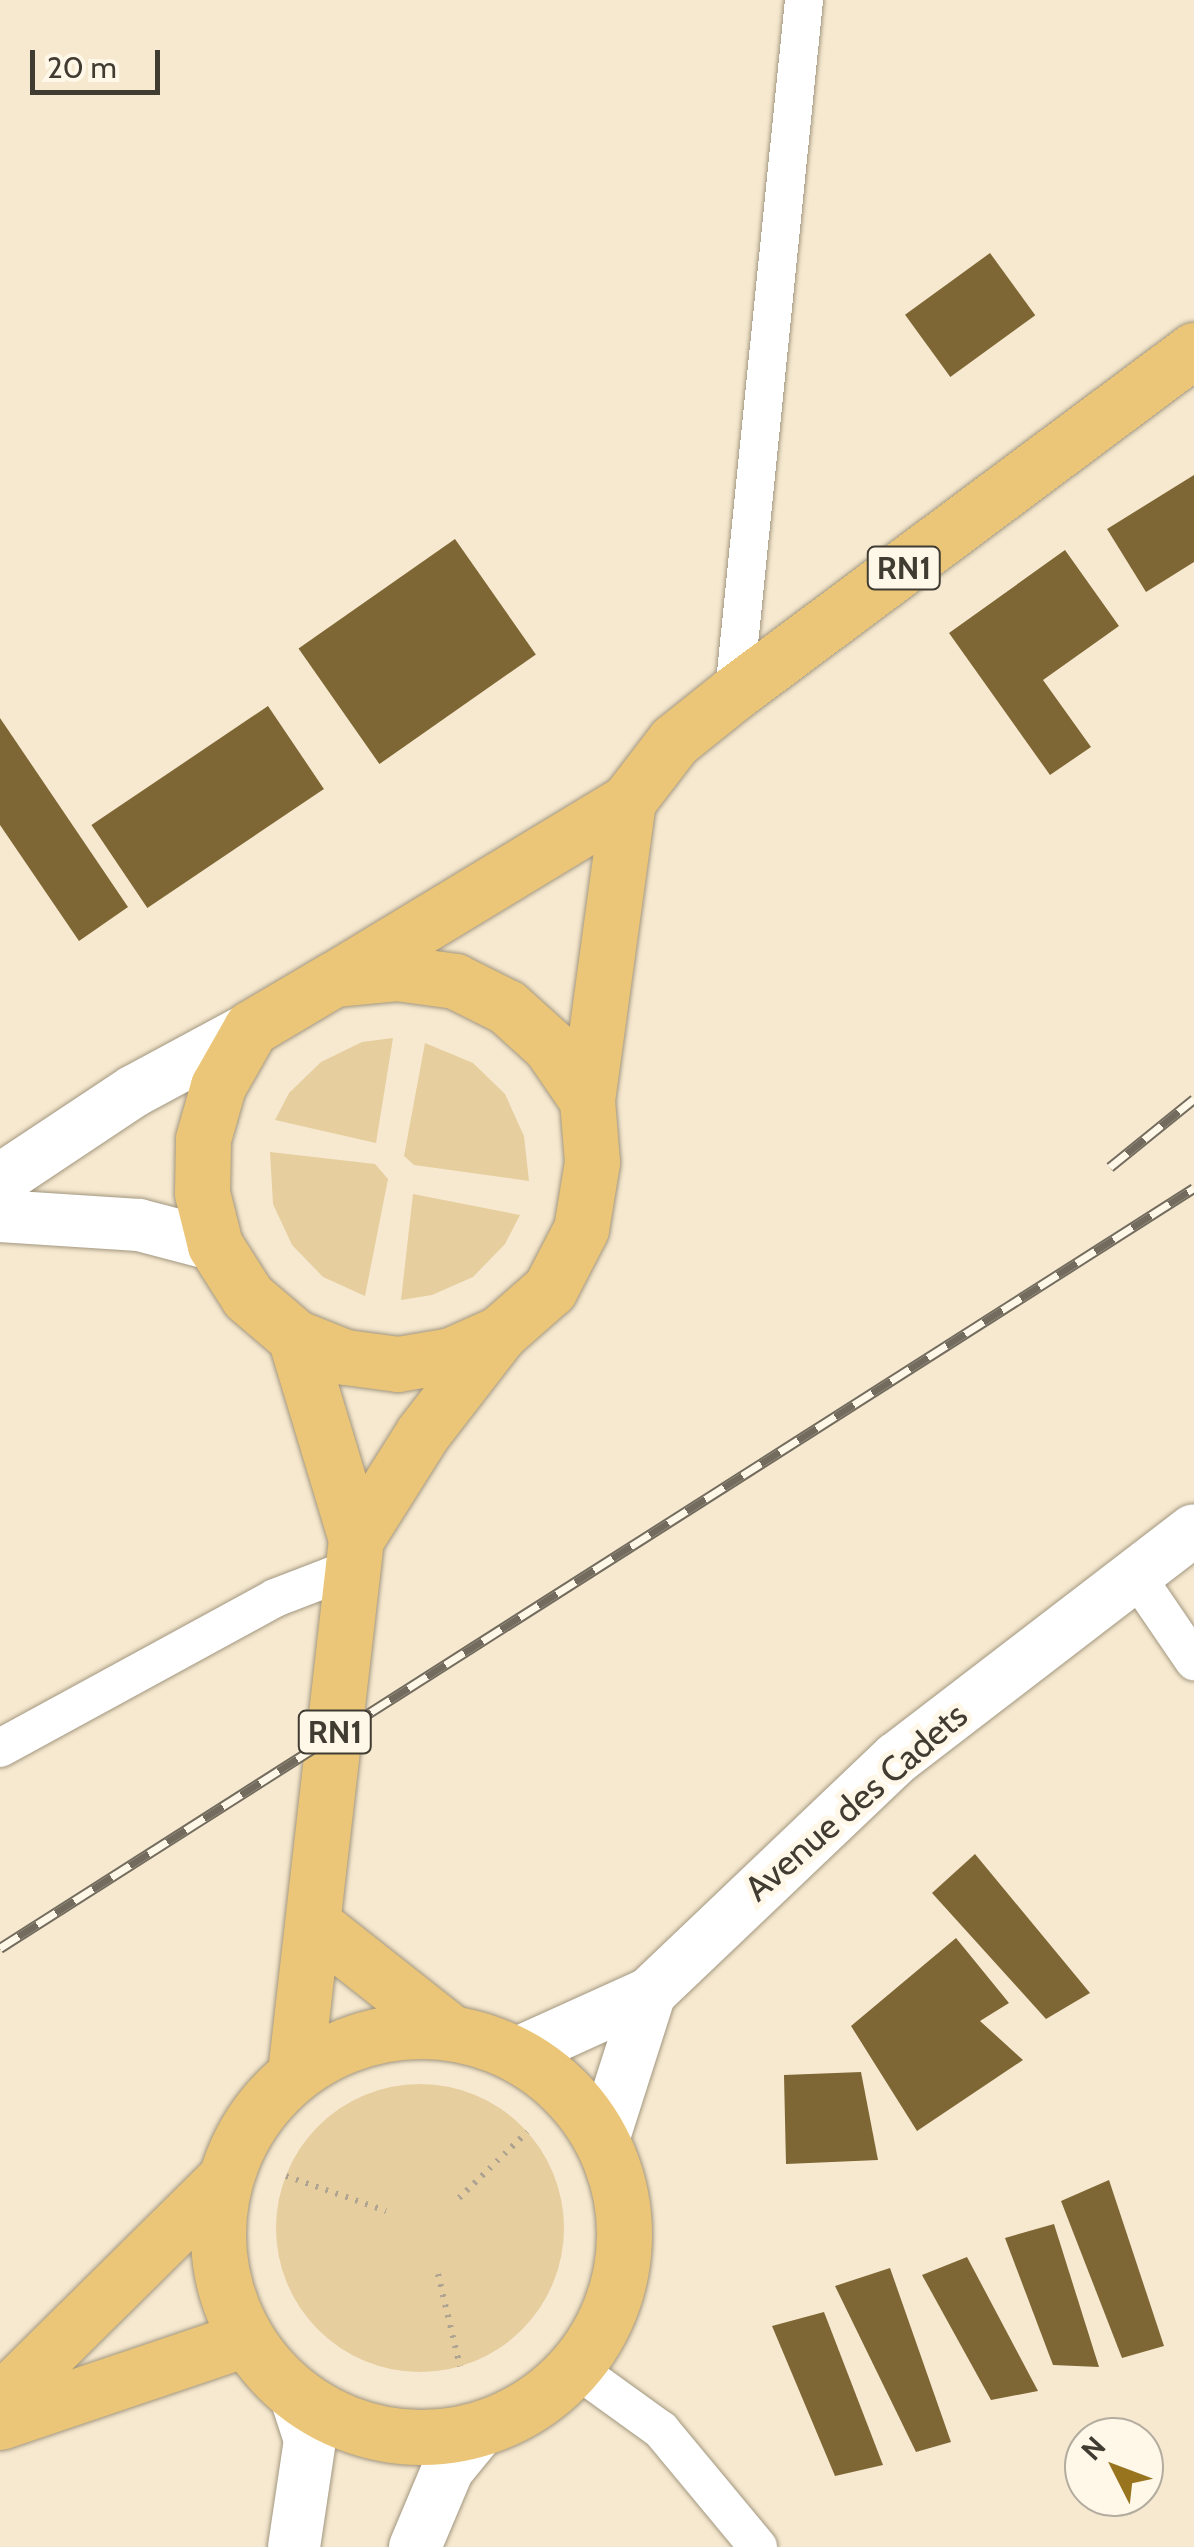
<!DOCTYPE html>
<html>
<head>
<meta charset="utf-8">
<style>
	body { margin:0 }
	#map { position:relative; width:1194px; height:2547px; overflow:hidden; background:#f6e9d0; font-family:Cabin,sans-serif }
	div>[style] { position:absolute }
	.green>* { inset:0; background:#e6ce9f }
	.round { border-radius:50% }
	.building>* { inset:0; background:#7f6735; transform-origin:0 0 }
	.path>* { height:6px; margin-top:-3px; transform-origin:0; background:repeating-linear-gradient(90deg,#aea491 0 2.5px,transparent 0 10.5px) }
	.roads { filter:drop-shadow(0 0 2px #a2967f) drop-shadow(0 0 2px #a2967f) }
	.street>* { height:38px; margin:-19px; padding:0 19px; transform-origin:19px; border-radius:19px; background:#fff }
	.secondary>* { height:52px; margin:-26px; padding:0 26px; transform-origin:26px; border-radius:26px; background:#fff }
	.highway>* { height:55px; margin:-27.5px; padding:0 27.5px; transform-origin:27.5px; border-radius:27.5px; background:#ecc678 }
	.highway>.ring { margin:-27.5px; padding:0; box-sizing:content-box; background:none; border:55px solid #ecc678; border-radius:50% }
	.rail>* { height:11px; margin-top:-5.5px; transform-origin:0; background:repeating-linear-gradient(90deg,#fff7e8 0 22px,#736c5e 0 44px); box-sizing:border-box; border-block:2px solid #736c5e }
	span { translate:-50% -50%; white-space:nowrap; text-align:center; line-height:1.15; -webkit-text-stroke:10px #fff7e8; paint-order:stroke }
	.shield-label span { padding:2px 8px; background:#fff7e8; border:2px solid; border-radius:8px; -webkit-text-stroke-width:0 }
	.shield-label { font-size:32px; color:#413c32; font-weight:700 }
	.street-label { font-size:35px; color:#413c32 }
	.north { position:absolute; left:1064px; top:2417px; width:100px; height:100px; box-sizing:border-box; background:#fff7e8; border:2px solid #b3ac9f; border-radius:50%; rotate:312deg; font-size:28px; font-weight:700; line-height:40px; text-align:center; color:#413c32 }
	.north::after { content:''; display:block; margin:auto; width:35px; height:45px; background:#98741e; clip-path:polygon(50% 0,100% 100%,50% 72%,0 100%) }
	.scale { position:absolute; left:30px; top:50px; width:130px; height:45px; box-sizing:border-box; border:5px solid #413c32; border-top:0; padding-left:12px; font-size:30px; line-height:35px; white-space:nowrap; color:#413c32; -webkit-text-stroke:8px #fff7e8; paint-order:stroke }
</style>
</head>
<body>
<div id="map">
	<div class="green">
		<div style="clip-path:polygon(393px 1038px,376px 1143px,275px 1120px,289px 1093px,321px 1062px,362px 1042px)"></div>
		<div style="clip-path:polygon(425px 1043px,473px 1063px,505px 1094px,524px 1136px,529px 1181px,414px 1165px,404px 1156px)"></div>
		<div style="clip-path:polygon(270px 1152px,375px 1164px,388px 1179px,365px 1296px,323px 1277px,292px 1245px,273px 1204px)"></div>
		<div style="clip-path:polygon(413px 1194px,520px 1215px,505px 1244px,473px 1277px,432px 1295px,401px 1300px)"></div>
		<div class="round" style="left:276px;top:2084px;width:288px;height:288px"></div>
	</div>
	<div class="building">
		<div style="left:990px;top:253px;width:77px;height:105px;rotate:54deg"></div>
		<div style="clip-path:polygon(1194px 475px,1194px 562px,1146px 592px,1107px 529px)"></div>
		<div style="left:455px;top:539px;width:141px;height:191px;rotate:55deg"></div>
		<div style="clip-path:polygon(1065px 550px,1119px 626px,1043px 680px,1091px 747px,1050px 775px,949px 633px)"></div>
		<div style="left:268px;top:706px;width:100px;height:213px;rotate:56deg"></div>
		<div style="clip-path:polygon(0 718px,128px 907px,79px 941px,0 825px)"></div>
		<div style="clip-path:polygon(975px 1854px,1090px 1993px,1046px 2019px,932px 1893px)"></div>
		<div style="clip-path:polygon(956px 1938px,1009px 2003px,980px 2021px,1023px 2060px,917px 2131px,851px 2026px)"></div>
		<div style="clip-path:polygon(861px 2072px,878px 2160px,786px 2164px,784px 2075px)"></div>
		<div style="clip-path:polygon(1109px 2180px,1164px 2346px,1122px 2358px,1061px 2201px)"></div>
		<div style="clip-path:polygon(1054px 2224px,1099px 2367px,1053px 2365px,1005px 2238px)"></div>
		<div style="clip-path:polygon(967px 2257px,1038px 2391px,991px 2400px,922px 2275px)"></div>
		<div style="clip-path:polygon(890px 2268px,951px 2442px,916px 2452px,835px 2286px)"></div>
		<div style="clip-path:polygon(824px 2312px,883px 2465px,835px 2476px,772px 2326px)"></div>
	</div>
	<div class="path">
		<div style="left:286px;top:2176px;width:106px;rotate:19.3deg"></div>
		<div style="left:459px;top:2198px;width:95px;rotate:-44.1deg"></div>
		<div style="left:438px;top:2274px;width:95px;rotate:76.6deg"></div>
	</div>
	<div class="roads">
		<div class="street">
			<div style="left:734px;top:693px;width:697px;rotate:-84.23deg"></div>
			<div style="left:1134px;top:1573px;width:107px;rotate:55.7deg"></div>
			<div style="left:0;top:1748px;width:313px;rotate:-28.6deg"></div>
			<div style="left:275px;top:1598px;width:84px;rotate:-21deg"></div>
			<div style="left:575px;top:2368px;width:106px;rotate:35.8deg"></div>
			<div style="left:661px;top:2430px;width:152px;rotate:50.3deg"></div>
		</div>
		<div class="secondary">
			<div style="left:0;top:1180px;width:161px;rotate:-33.6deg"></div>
			<div style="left:134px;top:1091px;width:133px;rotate:-28.3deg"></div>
			<div style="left:0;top:1216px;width:139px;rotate:3.7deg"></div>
			<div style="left:139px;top:1225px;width:79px;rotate:14.7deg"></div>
			<div style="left:518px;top:2053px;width:145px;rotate:-24.4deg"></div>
			<div style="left:603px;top:2140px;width:154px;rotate:-72.3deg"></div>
			<div style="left:650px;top:1993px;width:341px;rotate:-43.6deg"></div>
			<div style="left:897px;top:1758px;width:374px;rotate:-37.5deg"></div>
			<div style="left:294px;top:2547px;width:108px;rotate:-81.5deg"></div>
			<div style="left:310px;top:2440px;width:45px;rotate:-108deg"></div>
			<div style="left:415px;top:2547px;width:85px;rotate:-67.1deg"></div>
			<div style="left:448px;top:2469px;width:50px;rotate:-50.6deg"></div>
		</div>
		<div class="highway">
			<div style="left:397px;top:973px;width:59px;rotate:7.9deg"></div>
			<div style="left:455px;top:981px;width:58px;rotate:26.6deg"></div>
			<div style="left:507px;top:1007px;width:58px;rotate:42.2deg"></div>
			<div style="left:550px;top:1046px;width:65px;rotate:55.6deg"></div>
			<div style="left:587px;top:1100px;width:62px;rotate:85.4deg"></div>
			<div style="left:592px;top:1162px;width:68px;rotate:99.3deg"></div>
			<div style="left:581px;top:1229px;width:68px;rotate:117.3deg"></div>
			<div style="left:550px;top:1289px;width:67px;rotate:138.7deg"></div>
			<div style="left:500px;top:1333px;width:54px;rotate:155.8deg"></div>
			<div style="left:451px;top:1355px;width:54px;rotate:170.4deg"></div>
			<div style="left:398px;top:1364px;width:53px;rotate:-172.5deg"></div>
			<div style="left:345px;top:1357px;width:54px;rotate:-158.2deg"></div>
			<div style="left:295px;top:1337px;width:62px;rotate:-139.6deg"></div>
			<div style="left:248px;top:1297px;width:62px;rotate:-122.4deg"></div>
			<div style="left:215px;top:1245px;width:54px;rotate:-104deg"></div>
			<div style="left:202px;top:1193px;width:54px;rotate:-88.9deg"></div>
			<div style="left:203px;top:1139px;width:55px;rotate:-74.2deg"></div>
			<div style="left:218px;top:1086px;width:67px;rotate:-60.4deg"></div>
			<div style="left:251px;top:1028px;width:96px;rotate:-30.6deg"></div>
			<div style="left:334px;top:979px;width:63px;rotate:-5.4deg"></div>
			<div style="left:341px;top:975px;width:336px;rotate:-31.2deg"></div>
			<div style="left:628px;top:801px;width:76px;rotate:-52.5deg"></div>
			<div style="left:674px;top:741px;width:77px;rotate:-38.7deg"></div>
			<div style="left:734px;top:693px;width:574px;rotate:-36.71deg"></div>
			<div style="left:587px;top:1100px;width:302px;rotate:-82.2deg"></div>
			<div style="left:356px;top:1539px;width:124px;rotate:-57.8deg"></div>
			<div style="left:422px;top:1434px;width:128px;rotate:-52.3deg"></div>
			<div style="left:316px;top:1926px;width:169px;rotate:38.3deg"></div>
			<div class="ring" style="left:218px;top:2031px;width:351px;height:351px"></div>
			<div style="left:295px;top:2073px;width:537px;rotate:-83.48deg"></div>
			<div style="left:356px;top:1539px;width:211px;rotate:-106.8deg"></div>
			<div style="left:0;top:2401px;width:315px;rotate:-44.7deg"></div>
			<div style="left:0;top:2422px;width:259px;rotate:-18.7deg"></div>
		</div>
	</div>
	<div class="rail">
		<div style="left:1110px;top:1167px;width:108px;rotate:-39deg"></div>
		<div style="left:0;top:1948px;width:1415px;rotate:-32.48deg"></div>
	</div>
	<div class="shield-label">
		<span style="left:904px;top:568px">RN1</span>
		<span style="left:335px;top:1732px">RN1</span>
	</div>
	<div class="street-label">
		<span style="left:856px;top:1802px;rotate:-41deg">Avenue des Cadets</span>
	</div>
	<div class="north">N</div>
	<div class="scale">20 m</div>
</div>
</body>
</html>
